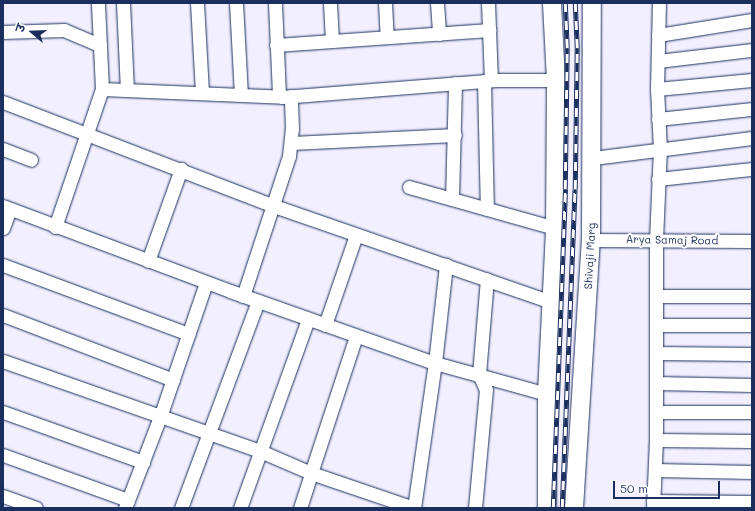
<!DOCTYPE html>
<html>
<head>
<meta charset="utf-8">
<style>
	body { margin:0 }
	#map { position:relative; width:755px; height:511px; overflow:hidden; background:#f2effe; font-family:Mali,"Playpen Sans Deva",sans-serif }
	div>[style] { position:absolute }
	.roads { filter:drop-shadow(0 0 1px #1b2f5e) drop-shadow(0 0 1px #1b2f5e) }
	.street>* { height:13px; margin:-6.5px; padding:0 6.5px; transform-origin:6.5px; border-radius:6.5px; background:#fff }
	.secondary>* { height:18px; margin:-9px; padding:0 9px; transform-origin:9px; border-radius:9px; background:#fff }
	.rail>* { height:4.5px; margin-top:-2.25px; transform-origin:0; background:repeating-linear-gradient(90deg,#fff 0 9px,#1b2f5e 0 18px); box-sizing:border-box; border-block:1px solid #1b2f5e }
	span { translate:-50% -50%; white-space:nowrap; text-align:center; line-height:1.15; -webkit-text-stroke:4px #fff; paint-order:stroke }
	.street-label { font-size:11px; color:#1b2f5e }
	.frame { position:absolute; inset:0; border:4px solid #1b2f5e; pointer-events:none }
	.north { position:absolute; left:12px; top:12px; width:40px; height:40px; -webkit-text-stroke:3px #fff; paint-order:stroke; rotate:289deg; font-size:11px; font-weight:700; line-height:16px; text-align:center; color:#1b2f5e }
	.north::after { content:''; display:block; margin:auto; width:14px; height:18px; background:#1b2f5e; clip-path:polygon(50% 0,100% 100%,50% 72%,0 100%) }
	.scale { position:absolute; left:613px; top:481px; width:107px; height:18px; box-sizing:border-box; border:2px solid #1b2f5e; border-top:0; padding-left:5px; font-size:12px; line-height:14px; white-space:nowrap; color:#1b2f5e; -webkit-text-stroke:3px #fff; paint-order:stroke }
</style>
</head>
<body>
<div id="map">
	<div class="roads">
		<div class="street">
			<div style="left:123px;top:3px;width:87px;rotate:87.4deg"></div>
			<div style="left:197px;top:3px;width:90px;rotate:86.8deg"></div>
			<div style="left:236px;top:3px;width:92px;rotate:86.9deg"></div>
			<div style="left:275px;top:3px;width:93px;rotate:87.5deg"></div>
			<div style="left:330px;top:3px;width:38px;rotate:87deg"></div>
			<div style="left:385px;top:3px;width:34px;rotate:87deg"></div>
			<div style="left:437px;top:3px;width:31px;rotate:86deg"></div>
			<div style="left:488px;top:3px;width:77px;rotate:87.8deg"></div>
			<div style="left:3px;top:32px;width:61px;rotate:-1.9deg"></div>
			<div style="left:64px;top:30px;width:39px;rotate:23deg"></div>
			<div style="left:658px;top:35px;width:95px;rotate:-9.1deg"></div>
			<div style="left:276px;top:45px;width:214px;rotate:-4deg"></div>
			<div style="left:658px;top:61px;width:95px;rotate:-6.7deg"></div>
			<div style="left:484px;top:81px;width:128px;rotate:88.7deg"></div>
			<div style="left:102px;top:89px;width:180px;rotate:2.5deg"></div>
			<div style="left:282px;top:97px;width:215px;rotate:-4.5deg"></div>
			<div style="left:496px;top:80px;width:60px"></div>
			<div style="left:657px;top:89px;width:95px;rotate:-5.4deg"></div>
			<div style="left:3px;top:102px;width:290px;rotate:21deg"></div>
			<div style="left:274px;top:206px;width:293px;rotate:19.1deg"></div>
			<div style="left:658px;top:119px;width:95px;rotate:-6.1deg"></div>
			<div style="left:292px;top:143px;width:163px;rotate:-2.8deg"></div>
			<div style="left:3px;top:149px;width:30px;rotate:21deg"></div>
			<div style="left:593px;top:158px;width:160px;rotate:-7.2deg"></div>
			<div style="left:658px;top:179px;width:95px;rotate:-6.1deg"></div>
			<div style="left:409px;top:187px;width:152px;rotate:15.7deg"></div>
			<div style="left:452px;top:199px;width:116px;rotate:-88.5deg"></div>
			<div style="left:3px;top:206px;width:242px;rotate:20.5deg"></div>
			<div style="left:230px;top:291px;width:217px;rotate:19.4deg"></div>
			<div style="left:435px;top:363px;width:116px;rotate:15.5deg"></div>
			<div style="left:55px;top:227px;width:146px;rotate:-71.2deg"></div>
			<div style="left:102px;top:89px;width:86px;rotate:-92.7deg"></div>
			<div style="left:3px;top:228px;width:20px;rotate:-70deg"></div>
			<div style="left:591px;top:240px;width:161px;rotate:0.4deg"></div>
			<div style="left:148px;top:261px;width:98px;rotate:-70.3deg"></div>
			<div style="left:3px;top:265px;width:198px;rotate:20.4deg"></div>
			<div style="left:243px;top:296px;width:147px;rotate:-71.8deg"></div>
			<div style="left:289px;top:156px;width:27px;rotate:-84deg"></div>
			<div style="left:292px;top:129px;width:33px;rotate:-92deg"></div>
			<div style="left:656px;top:296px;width:96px"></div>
			<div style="left:3px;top:315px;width:182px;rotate:20.9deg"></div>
			<div style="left:325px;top:325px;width:95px;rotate:-71deg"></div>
			<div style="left:656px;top:325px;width:96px"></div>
			<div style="left:656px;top:353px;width:96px;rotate:0.6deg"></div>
			<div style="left:3px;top:361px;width:272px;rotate:19.3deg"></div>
			<div style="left:260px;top:451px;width:56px;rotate:23.3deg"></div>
			<div style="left:311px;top:473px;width:109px;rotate:18.8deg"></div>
			<div style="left:414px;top:508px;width:147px;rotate:-81.8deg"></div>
			<div style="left:435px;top:363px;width:99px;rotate:-83.6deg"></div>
			<div style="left:656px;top:383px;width:96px;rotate:1.2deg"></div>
			<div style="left:3px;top:412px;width:149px;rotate:19.7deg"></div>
			<div style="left:656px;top:412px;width:96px"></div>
			<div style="left:656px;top:440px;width:96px;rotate:0.6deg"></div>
			<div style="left:3px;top:455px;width:133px;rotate:19.8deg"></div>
			<div style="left:655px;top:470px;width:97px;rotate:1.2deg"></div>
			<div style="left:311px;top:473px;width:144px;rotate:-71.8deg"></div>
			<div style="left:3px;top:496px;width:35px;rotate:20deg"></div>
			<div style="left:653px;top:501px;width:99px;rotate:0.6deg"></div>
			<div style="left:125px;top:508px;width:97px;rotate:-69deg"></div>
			<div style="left:160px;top:417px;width:142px;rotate:-71.1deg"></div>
			<div style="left:181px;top:508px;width:221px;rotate:-69.6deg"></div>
			<div style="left:240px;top:508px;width:201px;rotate:-70.2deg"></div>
			<div style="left:300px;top:508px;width:32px;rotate:-72deg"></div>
			<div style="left:475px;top:508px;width:119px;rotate:-84.7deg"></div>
			<div style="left:486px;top:390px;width:17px;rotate:-114deg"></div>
			<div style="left:479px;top:374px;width:95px;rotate:-85.2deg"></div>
			<div style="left:653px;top:508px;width:68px;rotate:-87.5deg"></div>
			<div style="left:656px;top:440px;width:200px;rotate:-90deg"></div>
			<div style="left:656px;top:240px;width:90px;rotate:-87.5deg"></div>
			<div style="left:660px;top:150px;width:61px;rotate:-92.8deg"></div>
			<div style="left:657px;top:89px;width:86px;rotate:-88.7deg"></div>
		</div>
		<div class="secondary">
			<div style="left:547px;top:508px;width:114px;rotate:-90deg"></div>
			<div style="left:547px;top:394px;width:166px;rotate:-87.2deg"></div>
			<div style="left:555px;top:228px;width:148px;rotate:-89.6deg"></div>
			<div style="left:556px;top:80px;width:77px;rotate:-93deg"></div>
			<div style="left:574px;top:508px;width:269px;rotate:-86.4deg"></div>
			<div style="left:591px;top:240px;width:237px;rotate:-89.8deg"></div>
		</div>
	</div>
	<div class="rail">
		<div style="left:553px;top:508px;width:319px;rotate:-87.8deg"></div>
		<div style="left:565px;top:189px;width:141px;rotate:-89.2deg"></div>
		<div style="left:567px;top:48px;width:45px;rotate:-92.5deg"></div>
		<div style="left:562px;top:508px;width:319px;rotate:-87.7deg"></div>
		<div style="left:575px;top:189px;width:141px;rotate:-89.2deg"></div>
		<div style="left:577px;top:48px;width:45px;rotate:-92.5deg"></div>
	</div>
	<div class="street-label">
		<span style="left:672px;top:240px;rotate:1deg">Arya Samaj Road</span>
		<span style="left:590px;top:256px;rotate:-87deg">Shivaji Marg</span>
	</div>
	<div class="frame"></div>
	<div class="north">उ</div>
	<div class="scale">50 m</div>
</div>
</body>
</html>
